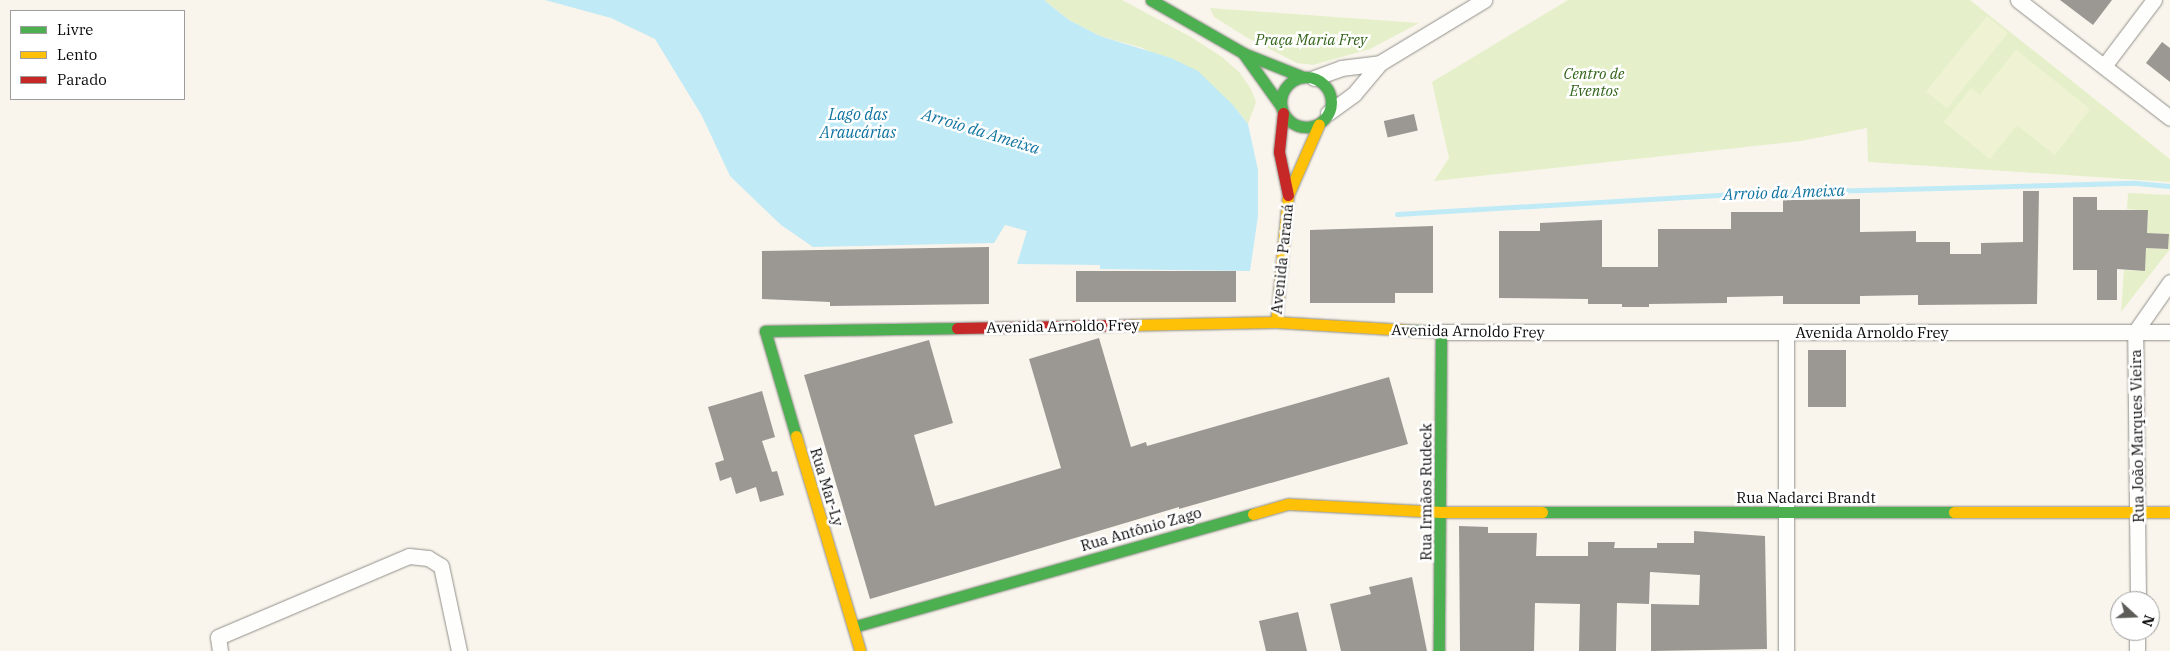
<!DOCTYPE html>
<html>
<head>
<meta charset="utf-8">
<style>
	body { margin:0 }
	#map { position:relative; width:2170px; height:651px; overflow:hidden; background:#f9f5ec; font-family:"IBM Plex Serif",serif }
	div>[style] { position:absolute }
	.green>* { inset:0; background:#e5f0ca }
	.pitch>* { inset:0; background:#eff3d4; transform-origin:0 0 }
	.water>* { inset:0; background:#c0eaf6 }
	.stream>* { height:5px; margin:-2.5px; padding:0 2.5px; transform-origin:2.5px; border-radius:2.5px; background:#c0eaf6 }
	.building>* { inset:0; background:#9b9893; transform-origin:0 0 }
	.roads { filter:drop-shadow(0 0 1px #918f8b) drop-shadow(0 0 1px #918f8b) }
	.street>* { height:15px; margin:-7.5px; padding:0 7.5px; transform-origin:7.5px; border-radius:7.5px; background:#fefefc }
	.fast>* { height:11px; margin:-5.5px; padding:0 5.5px; transform-origin:5.5px; border-radius:5.5px; background:#4caf50 }
	.fast>.ring { margin:-5.5px; padding:0; box-sizing:content-box; background:none; border:11px solid #4caf50; border-radius:50% }
	.slow>* { height:11px; margin:-5.5px; padding:0 5.5px; transform-origin:5.5px; border-radius:5.5px; background:#ffc107 }
	.jam>* { height:11px; margin:-5.5px; padding:0 5.5px; transform-origin:5.5px; border-radius:5.5px; background:#c62828 }
	span { translate:-50% -50%; white-space:nowrap; text-align:center; line-height:1.15; -webkit-text-stroke:5px #fff; paint-order:stroke }
	.park-label { font-size:15px; color:#316318; font-style:italic }
	.street-label { font-size:15px; color:#090909 }
	.water-label { font-size:16px; color:#0e73a0; font-style:italic }
	.legend { position:absolute; left:10px; top:10px; width:175px; height:90px; box-sizing:border-box; background:#fff; border:1px solid #9d9d9d; margin:0; padding:6px 9px; list-style:none; font-size:15px; color:#090909 }
	.legend li { display:flex; align-items:center; gap:10px; height:25px }
	.legend b { width:25px; border:1px solid #9d9d9d }
	.north { position:absolute; left:2110px; top:591px; width:50px; height:50px; box-sizing:border-box; background:#fff; border:1px solid #9d9d9d; border-radius:50%; rotate:110deg; font-size:14px; font-weight:700; line-height:20px; text-align:center; color:#090909 }
	.north::after { content:''; display:block; margin:auto; width:18px; height:22px; background:#5d5c58; clip-path:polygon(50% 0,100% 100%,50% 72%,0 100%) }
</style>
</head>
<body>
<div id="map">
	<div class="green">
		<div style="clip-path:polygon(1044px 0,1122px 0,1191px 37px,1222px 57px,1240px 73px,1251px 89px,1256px 102px,1248px 124px,1233px 105px,1143px 48px,1100px 36px,1069px 20px)"></div>
		<div style="clip-path:polygon(1568px 0,1970px 0,2170px 159px,2170px 182px,1868px 162px,1867px 128px,1801px 141px,1434px 181px,1449px 158px,1432px 82px)"></div>
		<div style="clip-path:polygon(1210px 8px,1419px 23px,1370px 49px,1313px 65px,1297px 63px,1246px 37px,1214px 17px)"></div>
		<div style="clip-path:polygon(2128px 193px,2170px 195px,2170px 249px,2121px 312px,2124px 270px,2144px 271px,2146px 248px,2168px 249px,2169px 234px,2147px 233px,2148px 211px,2127px 209px)"></div>
	</div>
	<div class="pitch">
		<div style="left:1987px;top:16px;width:27px;height:97px;rotate:39deg"></div>
		<div style="clip-path:polygon(2016px 50px,2090px 109px,2055px 155px,2017px 125px,1990px 159px,1944px 122px,1971px 88px,1980px 95px)"></div>
	</div>
	<div class="water">
		<div style="clip-path:polygon(545px 0,1044px 0,1069px 20px,1100px 36px,1171px 58px,1198px 71px,1233px 105px,1248px 124px,1258px 170px,1258px 216px,1250px 271px,1100px 269px,1100px 265px,1017px 264px,1027px 231px,1005px 225px,994px 243px,813px 247px,781px 225px,730px 176px,702px 116px,655px 39px,611px 18px)"></div>
	</div>
	<div class="stream">
		<div style="left:1397px;top:214px;width:351px;rotate:-3.4deg"></div>
		<div style="left:1747px;top:193px;width:389px;rotate:-1.5deg"></div>
		<div style="left:2136px;top:183px;width:34px;rotate:5deg"></div>
	</div>
	<div class="building">
		<div style="clip-path:polygon(2060px 0,2112px 0,2093px 25px)"></div>
		<div style="clip-path:polygon(2162px 42px,2170px 48px,2170px 82px,2146px 63px)"></div>
		<div style="left:1414px;top:114px;width:17px;height:31px;rotate:77deg"></div>
		<div style="clip-path:polygon(2023px 191px,2039px 191px,2037px 304px,1918px 305px,1918px 295px,1860px 296px,1860px 304px,1783px 304px,1783px 296px,1727px 297px,1727px 303px,1649px 304px,1649px 307px,1622px 307px,1622px 304px,1588px 304px,1588px 299px,1499px 298px,1499px 231px,1540px 231px,1540px 223px,1602px 220px,1602px 267px,1658px 267px,1658px 229px,1731px 229px,1731px 212px,1783px 212px,1783px 200px,1860px 199px,1860px 232px,1916px 231px,1916px 242px,1950px 242px,1950px 254px,1981px 254px,1981px 243px,2023px 242px)"></div>
		<div style="clip-path:polygon(2073px 197px,2097px 197px,2097px 210px,2148px 210px,2147px 233px,2169px 234px,2168px 249px,2146px 248px,2145px 271px,2117px 269px,2117px 300px,2097px 300px,2097px 270px,2073px 270px)"></div>
		<div style="clip-path:polygon(1433px 226px,1433px 293px,1395px 293px,1395px 303px,1310px 303px,1310px 230px)"></div>
		<div style="clip-path:polygon(989px 247px,989px 304px,830px 306px,830px 302px,762px 299px,762px 251px)"></div>
		<div style="left:1236px;top:271px;width:31px;height:160px;rotate:90deg"></div>
		<div style="clip-path:polygon(1099px 338px,1131px 447px,1146px 442px,1147px 446px,1389px 377px,1408px 444px,1179px 509px,1179px 507px,870px 599px,804px 375px,929px 340px,953px 423px,914px 435px,935px 506px,1061px 468px,1029px 359px)"></div>
		<div style="left:1808px;top:350px;width:38px;height:57px"></div>
		<div style="clip-path:polygon(762px 391px,775px 437px,762px 441px,772px 472px,777px 471px,784px 495px,760px 502px,756px 487px,736px 494px,731px 477px,720px 481px,715px 463px,724px 460px,708px 407px)"></div>
		<div style="clip-path:polygon(1459px 526px,1488px 527px,1488px 533px,1537px 533px,1536px 556px,1588px 556px,1588px 542px,1615px 542px,1614px 548px,1657px 548px,1657px 543px,1694px 543px,1694px 531px,1765px 536px,1767px 649px,1651px 651px,1651px 604px,1699px 605px,1700px 575px,1650px 572px,1649px 604px,1617px 603px,1616px 651px,1579px 651px,1580px 604px,1535px 603px,1534px 651px,1460px 651px)"></div>
		<div style="clip-path:polygon(1412px 577px,1427px 651px,1341px 651px,1330px 604px,1371px 594px,1369px 587px)"></div>
		<div style="clip-path:polygon(1298px 612px,1307px 651px,1266px 651px,1259px 621px)"></div>
	</div>
	<div class="roads">
		<div class="street">
			<div style="left:2018px;top:0;width:192px;rotate:37.8deg"></div>
			<div style="left:2104px;top:66px;width:83px;rotate:-52.9deg"></div>
			<div style="left:1314px;top:78px;width:29px;rotate:-20deg"></div>
			<div style="left:1341px;top:68px;width:39px;rotate:-7deg"></div>
			<div style="left:1380px;top:63px;width:122px;rotate:-31.2deg"></div>
			<div style="left:1328px;top:113px;width:32px;rotate:-36deg"></div>
			<div style="left:1354px;top:94px;width:40px;rotate:-50deg"></div>
			<div style="left:1441px;top:332px;width:729px"></div>
			<div style="left:1786px;top:333px;width:318px;rotate:90deg"></div>
			<div style="left:2138px;top:601px;width:269px;rotate:-90.6deg"></div>
			<div style="left:2135px;top:332px;width:61px;rotate:-55deg"></div>
			<div style="left:220px;top:651px;width:14px;rotate:-98deg"></div>
			<div style="left:218px;top:637px;width:207px;rotate:-23deg"></div>
			<div style="left:409px;top:556px;width:19px;rotate:6deg"></div>
			<div style="left:428px;top:558px;width:15px;rotate:32deg"></div>
			<div style="left:441px;top:566px;width:87px;rotate:78deg"></div>
			<div style="left:2137px;top:651px;width:20px;rotate:-90deg"></div>
		</div>
		<div class="fast">
			<div style="left:1151px;top:0;width:106px;rotate:29.9deg"></div>
			<div style="left:1243px;top:53px;width:65px;rotate:21.8deg"></div>
			<div style="left:1243px;top:53px;width:65px;rotate:54.4deg"></div>
			<div class="ring" style="left:1281px;top:77px;width:39px;height:39px"></div>
			<div style="left:1407px;top:330px;width:34px;rotate:3deg"></div>
			<div style="left:1441px;top:332px;width:319px;rotate:90.4deg"></div>
			<div style="left:796px;top:436px;width:109px;rotate:-106.4deg"></div>
			<div style="left:765px;top:331px;width:192px;rotate:-0.9deg"></div>
			<div style="left:1542px;top:512px;width:412px"></div>
			<div style="left:853px;top:627px;width:416px;rotate:-15.8deg"></div>
		</div>
		<div class="slow">
			<div style="left:1276px;top:322px;width:128px;rotate:-84.6deg"></div>
			<div style="left:1288px;top:195px;width:77px;rotate:-66.4deg"></div>
			<div style="left:1125px;top:325px;width:151px;rotate:-1.1deg"></div>
			<div style="left:1276px;top:322px;width:131px;rotate:3.5deg"></div>
			<div style="left:796px;top:436px;width:224px;rotate:73.4deg"></div>
			<div style="left:1954px;top:512px;width:216px"></div>
			<div style="left:1253px;top:514px;width:37px;rotate:-16deg"></div>
			<div style="left:1289px;top:504px;width:153px;rotate:3deg"></div>
			<div style="left:1442px;top:512px;width:100px"></div>
		</div>
		<div class="jam">
			<div style="left:1283px;top:113px;width:39px;rotate:96deg"></div>
			<div style="left:1279px;top:152px;width:44px;rotate:78.2deg"></div>
			<div style="left:957px;top:328px;width:168px;rotate:-1deg"></div>
		</div>
	</div>
	<div class="park-label">
		<span style="left:1311px;top:40px">Praça Maria Frey</span>
		<span style="left:1594px;top:82px">Centro de<br>Eventos</span>
	</div>
	<div class="street-label">
		<span style="left:1282px;top:259px;rotate:-84deg">Avenida Paraná</span>
		<span style="left:1063px;top:326px;rotate:-1deg">Avenida Arnoldo Frey</span>
		<span style="left:1468px;top:331px;rotate:1deg">Avenida Arnoldo Frey</span>
		<span style="left:1872px;top:333px">Avenida Arnoldo Frey</span>
		<span style="left:2137px;top:436px;rotate:-91deg">Rua João Marques Vieira</span>
		<span style="left:827px;top:487px;rotate:73deg">Rua Mar-Ly</span>
		<span style="left:1426px;top:492px;rotate:-90deg">Rua Irmãos Rudeck</span>
		<span style="left:1806px;top:498px">Rua Nadarci Brandt</span>
		<span style="left:1141px;top:529px;rotate:-16deg">Rua Antônio Zago</span>
	</div>
	<div class="water-label">
		<span style="left:858px;top:123px">Lago das<br>Araucárias</span>
		<span style="left:981px;top:131px;rotate:17deg">Arroio da Ameixa</span>
		<span style="left:1784px;top:192px;rotate:-2deg">Arroio da Ameixa</span>
	</div>
	<ul class="legend">
	<li><b style="height:6px;background:#4caf50"></b>Livre</li>
	<li><b style="height:6px;background:#ffc107"></b>Lento</li>
	<li><b style="height:6px;background:#c62828"></b>Parado</li>
	</ul>
	<div class="north">N</div>
</div>
</body>
</html>
